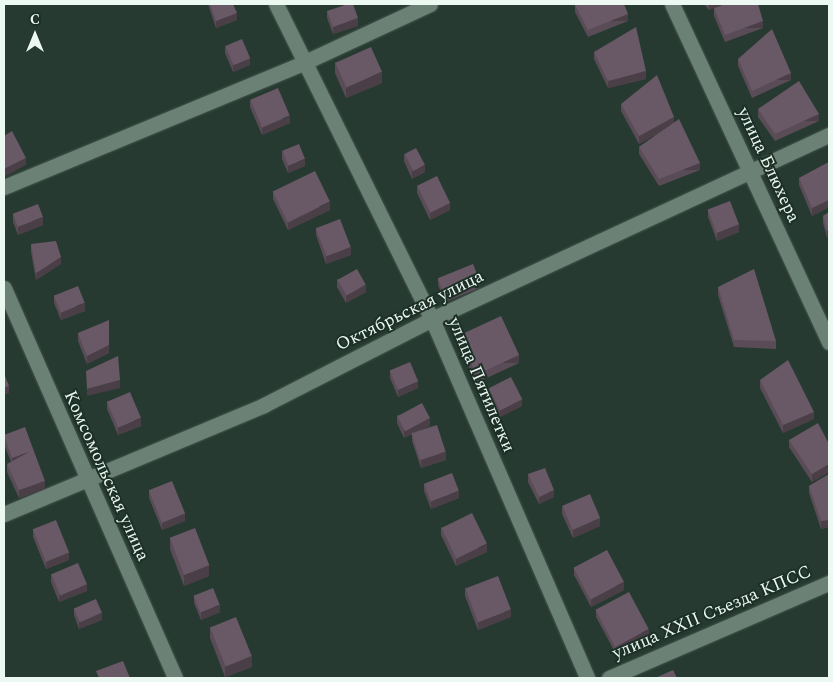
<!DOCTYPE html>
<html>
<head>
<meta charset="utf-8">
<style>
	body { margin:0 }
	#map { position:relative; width:833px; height:682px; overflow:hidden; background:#273a31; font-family:Spectral,serif }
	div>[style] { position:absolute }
	.roads { filter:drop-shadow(0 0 1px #44554d) drop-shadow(0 0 1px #44554d) }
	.street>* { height:15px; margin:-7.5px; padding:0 7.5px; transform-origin:7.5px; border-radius:7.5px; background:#6b8176 }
	.secondary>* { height:15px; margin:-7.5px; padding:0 7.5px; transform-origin:7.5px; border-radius:7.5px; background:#6b8176 }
	.wall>* { inset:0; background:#5a4c57 }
	.shaded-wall>* { inset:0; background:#4a3e47; transform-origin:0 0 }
	.building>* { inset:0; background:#695865; transform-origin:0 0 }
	span { translate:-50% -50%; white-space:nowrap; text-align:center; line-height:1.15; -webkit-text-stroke:4px #1d3027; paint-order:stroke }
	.street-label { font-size:18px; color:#ecf8f2 }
	.frame { position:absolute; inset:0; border:5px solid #ecf8f2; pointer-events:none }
	.north { position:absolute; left:10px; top:10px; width:50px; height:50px; -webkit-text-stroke:4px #1d3027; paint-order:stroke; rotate:0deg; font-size:14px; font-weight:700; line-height:20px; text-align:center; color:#ecf8f2 }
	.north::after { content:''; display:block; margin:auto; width:18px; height:22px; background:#ecf8f2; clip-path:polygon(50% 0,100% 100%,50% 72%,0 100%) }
</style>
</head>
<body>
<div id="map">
	<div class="roads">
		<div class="street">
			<div style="left:276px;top:4px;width:352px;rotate:63.7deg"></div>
			<div style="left:432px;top:319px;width:391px;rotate:66.6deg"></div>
			<div style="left:672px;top:4px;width:373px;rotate:65.1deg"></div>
			<div style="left:4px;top:187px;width:324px;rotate:-22.5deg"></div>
			<div style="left:303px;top:63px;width:140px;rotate:-24.9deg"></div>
			<div style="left:4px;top:288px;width:426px;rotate:66.3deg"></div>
			<div style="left:609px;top:678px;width:240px;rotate:-23.4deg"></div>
		</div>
		<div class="secondary">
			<div style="left:4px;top:514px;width:282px;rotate:-22.7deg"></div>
			<div style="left:264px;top:405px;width:189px;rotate:-27.1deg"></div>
			<div style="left:432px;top:319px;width:438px;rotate:-24.9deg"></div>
		</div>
	</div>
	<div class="wall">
		<div style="clip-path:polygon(208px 4px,233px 4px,237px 20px,216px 28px)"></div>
		<div style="clip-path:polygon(704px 4px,722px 4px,709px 10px)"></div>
		<div style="clip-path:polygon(575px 5px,628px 21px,588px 37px,575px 12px)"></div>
		<div style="clip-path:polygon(714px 8px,763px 28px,725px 42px,714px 16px)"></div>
		<div style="clip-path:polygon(327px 11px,358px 26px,333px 34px,327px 18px)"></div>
		<div style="clip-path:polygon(225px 46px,250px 65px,233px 72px,225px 53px)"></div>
		<div style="clip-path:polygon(594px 52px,646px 79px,608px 88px,594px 59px)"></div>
		<div style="clip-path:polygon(738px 59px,791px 80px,752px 98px,738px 66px)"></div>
		<div style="clip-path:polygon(335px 62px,382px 83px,346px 98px,335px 73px)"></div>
		<div style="clip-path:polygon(250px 100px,290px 123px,262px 135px,250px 107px)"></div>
		<div style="clip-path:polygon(621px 104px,674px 122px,700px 170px,659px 186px,639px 154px,639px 147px,659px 133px,639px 144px,621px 111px)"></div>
		<div style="clip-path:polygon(758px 109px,819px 121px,775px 141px,758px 117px)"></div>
		<div style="clip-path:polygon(282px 151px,305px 166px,288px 173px,282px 159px)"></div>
		<div style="clip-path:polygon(404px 154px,425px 172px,412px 179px,404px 161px)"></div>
		<div style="clip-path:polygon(829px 162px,829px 207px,812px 216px,799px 185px,799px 178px)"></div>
		<div style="clip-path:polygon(417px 186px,450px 210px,430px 220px,417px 193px)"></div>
		<div style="clip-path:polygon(273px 191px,330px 210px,288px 230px,273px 199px)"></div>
		<div style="clip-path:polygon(708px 210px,739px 232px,717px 241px,708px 217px)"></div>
		<div style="clip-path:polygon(829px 212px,827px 238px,823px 223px,823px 216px)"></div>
		<div style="clip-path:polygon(13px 214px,43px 225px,18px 235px,13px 222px)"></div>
		<div style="clip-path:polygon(316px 228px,351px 255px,326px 264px,316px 235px)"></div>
		<div style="clip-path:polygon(31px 244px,61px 264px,36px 280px,31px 252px)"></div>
		<div style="clip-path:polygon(438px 278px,480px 288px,445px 302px,438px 285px)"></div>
		<div style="clip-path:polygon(337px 279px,366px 292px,346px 303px,337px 287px)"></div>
		<div style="clip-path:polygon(718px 287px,776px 341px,776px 349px,734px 347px,718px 295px)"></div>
		<div style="clip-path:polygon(54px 295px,85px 311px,61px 320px,54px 303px)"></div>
		<div style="clip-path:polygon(78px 333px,109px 353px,87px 364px,78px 341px)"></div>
		<div style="clip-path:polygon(458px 336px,519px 363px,476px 383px,458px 344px)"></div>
		<div style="clip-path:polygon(390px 371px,418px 388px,398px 397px,390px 378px)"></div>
		<div style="clip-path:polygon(760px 380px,814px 419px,783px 433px,760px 388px)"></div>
		<div style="clip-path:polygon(489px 388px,522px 406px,500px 417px,489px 395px)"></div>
		<div style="clip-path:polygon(107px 401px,141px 426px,118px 435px,107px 409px)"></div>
		<div style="clip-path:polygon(397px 415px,430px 426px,417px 432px,446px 460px,421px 468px,412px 441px,412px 434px,404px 438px,397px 423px)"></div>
		<div style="clip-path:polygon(4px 435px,45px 489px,19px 498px,7px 472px,7px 464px,11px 462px,4px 444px)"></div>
		<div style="clip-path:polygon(789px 440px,829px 444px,829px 472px,812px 482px,789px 447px)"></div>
		<div style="clip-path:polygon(528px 474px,554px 497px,539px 504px,528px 482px)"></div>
		<div style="clip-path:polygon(829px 474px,829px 527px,821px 529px,809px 493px,809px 486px)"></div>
		<div style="clip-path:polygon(424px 484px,459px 498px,431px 509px,424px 491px)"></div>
		<div style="clip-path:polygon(149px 490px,185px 521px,162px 530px,149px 498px)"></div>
		<div style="clip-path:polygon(562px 506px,600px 526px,573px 538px,562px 514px)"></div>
		<div style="clip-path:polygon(441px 527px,487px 552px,456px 566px,441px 535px)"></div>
		<div style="clip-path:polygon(33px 529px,69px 560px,46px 569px,33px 537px)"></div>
		<div style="clip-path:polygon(170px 538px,209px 576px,184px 586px,170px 549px)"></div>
		<div style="clip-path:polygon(574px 568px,624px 590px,591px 607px,574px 575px)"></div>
		<div style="clip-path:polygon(51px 574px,87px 591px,59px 602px,51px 582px)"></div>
		<div style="clip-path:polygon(465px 588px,511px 617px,478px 630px,465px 596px)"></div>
		<div style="clip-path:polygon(194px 596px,220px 612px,201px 620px,194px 603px)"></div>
		<div style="clip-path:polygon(74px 608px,102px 620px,79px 629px,74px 615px)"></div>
		<div style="clip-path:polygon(596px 610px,649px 637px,616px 654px,596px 617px)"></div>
		<div style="clip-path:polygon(210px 627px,252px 667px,225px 677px,210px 638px)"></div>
	</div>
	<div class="shaded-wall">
		<div style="clip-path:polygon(709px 4px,722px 4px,709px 10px)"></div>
		<div style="clip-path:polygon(237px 13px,237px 20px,216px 28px,216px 21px)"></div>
		<div style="left:628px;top:14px;width:7px;height:43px;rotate:90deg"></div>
		<div style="clip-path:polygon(358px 18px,358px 26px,333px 34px,333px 27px)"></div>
		<div style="left:763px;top:21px;width:7px;height:40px;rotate:90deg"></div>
		<div style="clip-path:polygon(250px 58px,250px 65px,233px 72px,233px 64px)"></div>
		<div style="clip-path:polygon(646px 71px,646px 79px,608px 88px,608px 81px)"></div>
		<div style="clip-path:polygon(382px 72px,382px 83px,346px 98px,346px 87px)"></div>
		<div style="left:791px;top:73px;width:7px;height:43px;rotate:90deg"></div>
		<div style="left:819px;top:114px;width:7px;height:48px;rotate:90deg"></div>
		<div style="clip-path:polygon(290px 116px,290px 123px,262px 135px,262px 128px)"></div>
		<div style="clip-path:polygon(674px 117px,674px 124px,639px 144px,639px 136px)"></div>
		<div style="clip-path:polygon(26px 158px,26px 165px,4px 177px,4px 169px)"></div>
		<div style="clip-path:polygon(305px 159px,305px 166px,288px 173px,288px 166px)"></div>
		<div style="left:700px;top:163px;width:7px;height:44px;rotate:90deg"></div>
		<div style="clip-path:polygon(425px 165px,425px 172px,412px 179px,412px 171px)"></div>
		<div style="clip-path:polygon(829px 200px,829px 207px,812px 216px,812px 208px)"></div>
		<div style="clip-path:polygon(330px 202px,330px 210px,288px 230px,288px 223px)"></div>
		<div style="clip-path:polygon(450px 203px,450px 210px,430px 220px,430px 213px)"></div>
		<div style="clip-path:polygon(43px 217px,43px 225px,18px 235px,18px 227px)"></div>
		<div style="clip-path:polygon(739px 224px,739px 232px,717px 241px,717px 233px)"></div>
		<div style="clip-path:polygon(829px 230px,829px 237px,827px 238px,827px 231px)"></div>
		<div style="clip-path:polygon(351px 247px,351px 255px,326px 264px,326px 256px)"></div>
		<div style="clip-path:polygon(61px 257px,61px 264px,36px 280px,36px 273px)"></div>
		<div style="left:480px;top:281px;width:7px;height:38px;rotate:90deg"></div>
		<div style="clip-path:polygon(366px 285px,366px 292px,346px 303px,346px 295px)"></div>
		<div style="clip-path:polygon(85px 303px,85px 311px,61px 320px,61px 313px)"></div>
		<div style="clip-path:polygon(109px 320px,109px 353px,87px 364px,87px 356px)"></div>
		<div style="left:519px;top:355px;width:8px;height:47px;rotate:90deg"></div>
		<div style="clip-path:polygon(120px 380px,120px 388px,87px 396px,87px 389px)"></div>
		<div style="clip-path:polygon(418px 381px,418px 388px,398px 397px,398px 389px)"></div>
		<div style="clip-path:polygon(9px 386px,9px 393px,4px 395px,4px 388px)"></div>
		<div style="clip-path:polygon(522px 399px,522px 406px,500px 417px,500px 409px)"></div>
		<div style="clip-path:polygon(814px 412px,814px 419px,783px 433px,783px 425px)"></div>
		<div style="clip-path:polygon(141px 418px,141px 426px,118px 435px,118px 428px)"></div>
		<div style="clip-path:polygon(430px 418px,430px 426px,404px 438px,404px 430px)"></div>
		<div style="clip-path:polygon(29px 452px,12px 466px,12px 458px)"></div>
		<div style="clip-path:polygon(446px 452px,446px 460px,421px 468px,421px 460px)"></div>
		<div style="clip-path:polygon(829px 464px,829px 472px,812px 482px,812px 474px)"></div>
		<div style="clip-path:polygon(45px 481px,45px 489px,19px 498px,19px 490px)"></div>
		<div style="clip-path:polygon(554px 490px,554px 497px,539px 504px,539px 497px)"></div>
		<div style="clip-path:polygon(459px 491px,459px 498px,431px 509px,431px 501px)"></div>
		<div style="clip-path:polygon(185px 513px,185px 521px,162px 530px,162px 523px)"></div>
		<div style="clip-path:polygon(600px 518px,600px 526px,573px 538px,573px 530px)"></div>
		<div style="clip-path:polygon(829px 520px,829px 527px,821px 529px,821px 521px)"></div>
		<div style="clip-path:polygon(487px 544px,487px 552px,456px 566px,456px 559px)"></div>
		<div style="clip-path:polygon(69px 552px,69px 560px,46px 569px,46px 562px)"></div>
		<div style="clip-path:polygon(209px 565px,209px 576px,184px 586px,184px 575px)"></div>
		<div style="clip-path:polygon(624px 582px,624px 590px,591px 607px,591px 599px)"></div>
		<div style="clip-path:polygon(87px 584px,87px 591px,59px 602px,59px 595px)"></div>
		<div style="clip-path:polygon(220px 605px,220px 612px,201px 620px,201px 612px)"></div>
		<div style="clip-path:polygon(511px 610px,511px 617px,478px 630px,478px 622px)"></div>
		<div style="clip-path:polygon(102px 613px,102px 620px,79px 629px,79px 622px)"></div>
		<div style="clip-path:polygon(649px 629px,649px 637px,616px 654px,616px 647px)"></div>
		<div style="clip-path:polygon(252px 656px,252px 667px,225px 677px,225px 666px)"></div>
	</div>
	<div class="building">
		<div style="clip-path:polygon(210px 4px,233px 4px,237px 13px,216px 21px)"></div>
		<div style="clip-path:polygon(348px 4px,353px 4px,358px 18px,333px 27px,327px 11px)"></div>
		<div style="clip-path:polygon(576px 4px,624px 4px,628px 14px,588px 30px,575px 5px)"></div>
		<div style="clip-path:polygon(725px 4px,758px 4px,763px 21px,725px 35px,714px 8px)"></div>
		<div style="clip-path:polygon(636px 27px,646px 71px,608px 81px,594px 52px)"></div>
		<div style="clip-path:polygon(772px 29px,791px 73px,752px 91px,738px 59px)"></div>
		<div style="left:242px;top:39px;width:21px;height:18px;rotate:67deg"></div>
		<div style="left:371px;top:47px;width:27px;height:39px;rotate:66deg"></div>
		<div style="clip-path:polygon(657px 75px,674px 117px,639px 136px,621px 104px)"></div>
		<div style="clip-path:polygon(799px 81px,819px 114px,775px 134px,758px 109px)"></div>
		<div style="left:278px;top:88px;width:30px;height:30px;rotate:67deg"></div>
		<div style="clip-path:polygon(679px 119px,700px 163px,659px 179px,639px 147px)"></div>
		<div style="clip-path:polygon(12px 131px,26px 158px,4px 169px,4px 136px)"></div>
		<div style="left:299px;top:144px;width:16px;height:18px;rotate:68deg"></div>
		<div style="left:416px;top:148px;width:19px;height:13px;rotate:62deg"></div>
		<div style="clip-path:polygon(829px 162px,829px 200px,812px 208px,799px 178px)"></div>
		<div style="left:315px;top:171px;width:34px;height:47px;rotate:64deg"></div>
		<div style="left:437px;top:176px;width:30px;height:22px;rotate:64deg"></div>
		<div style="left:730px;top:201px;width:25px;height:24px;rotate:69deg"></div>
		<div style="left:38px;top:204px;width:14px;height:27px;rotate:69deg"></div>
		<div style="clip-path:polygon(829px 212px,829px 230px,827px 231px,823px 216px)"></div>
		<div style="left:340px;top:219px;width:30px;height:26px;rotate:69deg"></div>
		<div style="clip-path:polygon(56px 241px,61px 257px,36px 273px,31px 244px)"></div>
		<div style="left:473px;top:264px;width:18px;height:38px;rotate:68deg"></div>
		<div style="left:357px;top:269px;width:18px;height:22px;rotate:61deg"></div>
		<div style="clip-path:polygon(754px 269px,776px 341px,734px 340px,718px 287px)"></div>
		<div style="left:78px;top:286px;width:18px;height:26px;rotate:68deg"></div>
		<div style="left:501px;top:316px;width:43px;height:47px;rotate:65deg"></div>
		<div style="clip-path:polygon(109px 320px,109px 345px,87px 356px,78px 333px)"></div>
		<div style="clip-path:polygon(118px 356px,120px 380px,87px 389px,86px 371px)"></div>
		<div style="clip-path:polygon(788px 360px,814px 412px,783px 425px,760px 380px)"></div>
		<div style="left:410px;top:362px;width:21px;height:22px;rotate:67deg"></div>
		<div style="clip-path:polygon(4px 373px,9px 386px,4px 388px)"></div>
		<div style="left:511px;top:377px;width:25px;height:25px;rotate:63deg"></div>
		<div style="left:130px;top:392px;width:28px;height:25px;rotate:67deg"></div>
		<div style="left:422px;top:403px;width:17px;height:28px;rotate:62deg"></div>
		<div style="clip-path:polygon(818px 423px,829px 444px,829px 464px,812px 474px,789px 440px)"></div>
		<div style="left:437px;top:425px;width:28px;height:27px;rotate:72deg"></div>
		<div style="clip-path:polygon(25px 427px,45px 481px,19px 490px,7px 464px,29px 452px,12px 458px,4px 435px)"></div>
		<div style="clip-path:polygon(545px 468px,554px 490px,539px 497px,528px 474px)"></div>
		<div style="left:452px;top:473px;width:19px;height:30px;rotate:69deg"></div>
		<div style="clip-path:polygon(829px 474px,829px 520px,821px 521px,809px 486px)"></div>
		<div style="left:172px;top:481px;width:35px;height:25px;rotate:68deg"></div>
		<div style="left:590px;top:494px;width:26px;height:30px;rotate:67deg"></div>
		<div style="left:472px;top:513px;width:34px;height:34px;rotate:64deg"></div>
		<div style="left:56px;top:520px;width:35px;height:25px;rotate:68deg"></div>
		<div style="left:195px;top:528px;width:40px;height:27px;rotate:69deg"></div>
		<div style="left:607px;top:550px;width:36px;height:38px;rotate:62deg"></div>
		<div style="left:78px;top:563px;width:23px;height:29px;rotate:67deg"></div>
		<div style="left:498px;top:576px;width:36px;height:35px;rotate:69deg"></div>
		<div style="left:213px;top:588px;width:18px;height:21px;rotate:68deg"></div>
		<div style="left:629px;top:592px;width:42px;height:38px;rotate:62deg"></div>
		<div style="left:96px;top:599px;width:15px;height:24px;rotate:67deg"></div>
		<div style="left:236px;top:617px;width:42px;height:28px;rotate:68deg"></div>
		<div style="clip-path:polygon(123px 661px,130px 678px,99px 678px,96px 671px)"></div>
		<div style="clip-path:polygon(673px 670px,677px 678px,655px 678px)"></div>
	</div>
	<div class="street-label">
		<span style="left:768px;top:165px;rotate:65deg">улица Блюхера</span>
		<span style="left:410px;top:311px;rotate:-26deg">Октябрьская улица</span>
		<span style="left:481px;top:385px;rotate:67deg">улица Пятилетки</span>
		<span style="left:106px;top:476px;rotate:66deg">Комсомольская улица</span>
		<span style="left:712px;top:613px;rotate:-23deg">улица XXII Съезда КПСС</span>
	</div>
	<div class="frame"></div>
	<div class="north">С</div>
</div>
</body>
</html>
